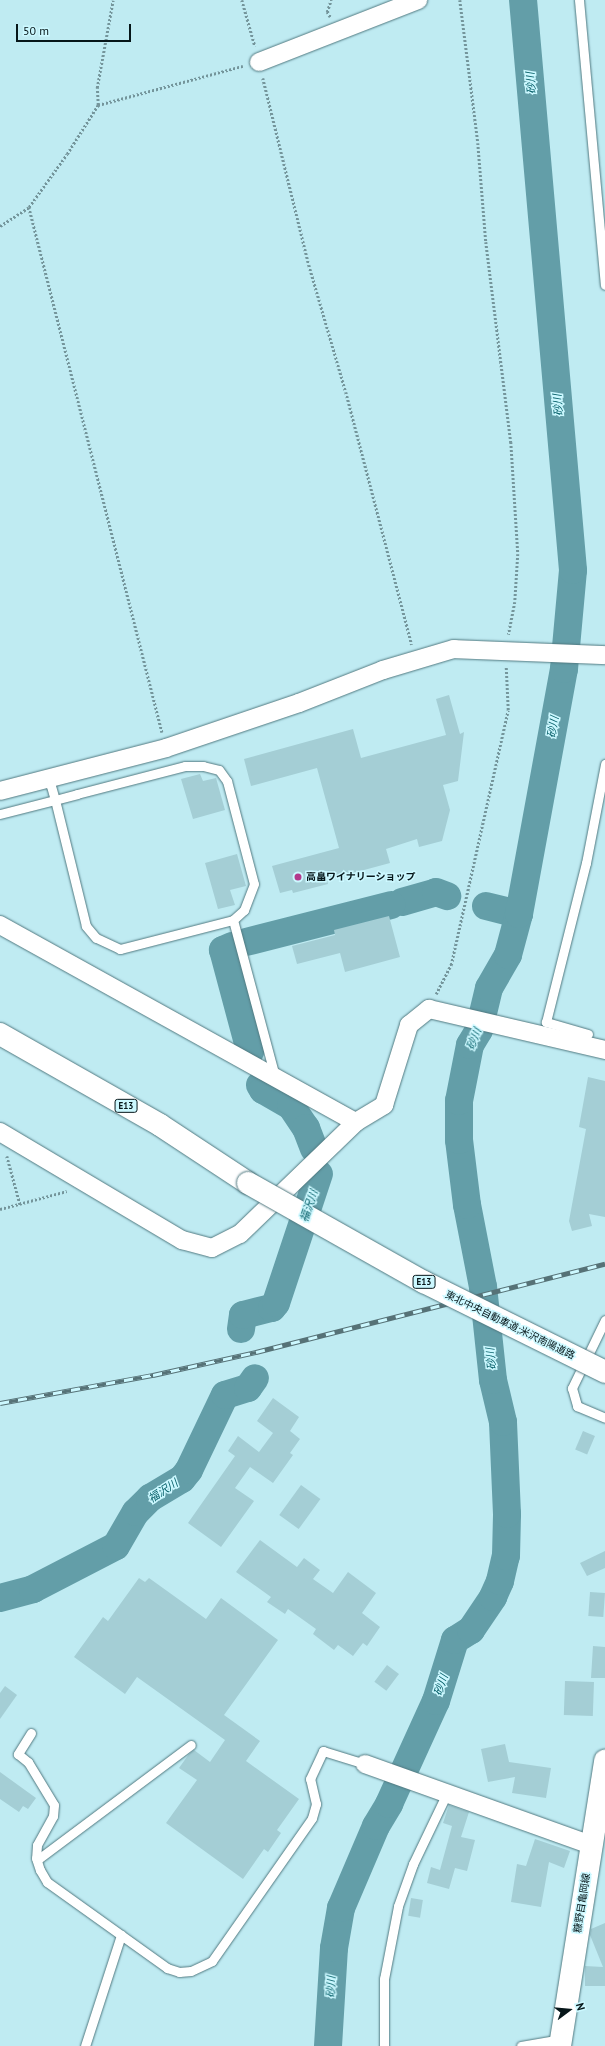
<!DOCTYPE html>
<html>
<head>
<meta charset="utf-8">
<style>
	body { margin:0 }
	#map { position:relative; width:605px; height:2046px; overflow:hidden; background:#bfebf2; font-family:"PT Sans","Noto Sans JP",sans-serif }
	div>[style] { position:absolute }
	.river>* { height:28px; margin:-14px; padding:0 14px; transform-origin:14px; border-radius:14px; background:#639ea8 }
	.building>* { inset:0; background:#a4ced5; transform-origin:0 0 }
	.path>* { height:2.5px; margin-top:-1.25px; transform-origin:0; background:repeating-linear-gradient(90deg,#74959b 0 2px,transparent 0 4px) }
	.roads { filter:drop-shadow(0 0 1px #517980) drop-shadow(0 0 1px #517980) }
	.lane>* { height:9px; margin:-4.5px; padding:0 4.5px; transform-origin:4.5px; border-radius:4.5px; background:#fff }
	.street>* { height:18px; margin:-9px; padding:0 9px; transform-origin:9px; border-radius:9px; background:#fff }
	.secondary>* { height:22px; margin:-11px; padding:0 11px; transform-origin:11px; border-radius:11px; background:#fff }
	.highway>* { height:22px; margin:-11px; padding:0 11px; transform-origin:11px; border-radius:11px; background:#fff }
	.rail>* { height:4.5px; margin-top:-2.25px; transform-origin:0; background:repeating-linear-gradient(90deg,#ccf8ff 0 9px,#567277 0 18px); box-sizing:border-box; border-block:1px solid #567277 }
	.bridges { filter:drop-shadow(0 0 1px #517980) drop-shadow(0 0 1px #517980) }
	.highway-bridge>* { height:22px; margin:-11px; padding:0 11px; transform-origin:11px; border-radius:11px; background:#fff }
	.dots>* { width:11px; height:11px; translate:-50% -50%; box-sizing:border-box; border:2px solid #ccf8ff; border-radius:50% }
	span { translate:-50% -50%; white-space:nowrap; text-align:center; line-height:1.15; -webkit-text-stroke:3px #ccf8ff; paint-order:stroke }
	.shield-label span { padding:1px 3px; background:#ccf8ff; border:1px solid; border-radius:3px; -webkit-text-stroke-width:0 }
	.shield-label { font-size:9px; color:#061619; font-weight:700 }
	.poi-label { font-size:10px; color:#061619; font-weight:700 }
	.left { translate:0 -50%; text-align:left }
	.street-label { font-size:10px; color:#061619 }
	.water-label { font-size:11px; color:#08606a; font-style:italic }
	.north { position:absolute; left:549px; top:1990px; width:40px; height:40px; -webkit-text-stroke:3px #ccf8ff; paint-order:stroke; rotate:74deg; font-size:11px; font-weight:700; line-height:16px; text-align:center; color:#061619 }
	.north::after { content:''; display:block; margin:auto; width:14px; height:18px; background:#061619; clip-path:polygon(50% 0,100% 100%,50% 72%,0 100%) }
	.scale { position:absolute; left:16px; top:24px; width:115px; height:18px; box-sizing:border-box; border:2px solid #061619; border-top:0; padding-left:5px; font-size:12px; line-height:14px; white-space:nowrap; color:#061619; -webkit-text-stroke:3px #ccf8ff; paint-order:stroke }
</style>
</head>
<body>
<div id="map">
	<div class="river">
		<div style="left:402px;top:902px;width:35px;rotate:-16deg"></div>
		<div style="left:436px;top:892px;width:12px;rotate:20deg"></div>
		<div style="left:486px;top:906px;width:34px;rotate:14deg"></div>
		<div style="left:246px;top:942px;width:150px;rotate:-14.3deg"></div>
		<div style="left:232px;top:946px;width:10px;rotate:156deg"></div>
		<div style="left:223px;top:950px;width:105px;rotate:75deg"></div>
		<div style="left:260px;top:1085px;width:6px;rotate:59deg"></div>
		<div style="left:263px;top:1090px;width:32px;rotate:30deg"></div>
		<div style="left:291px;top:1106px;width:27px;rotate:56deg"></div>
		<div style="left:306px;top:1128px;width:22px;rotate:69deg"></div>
		<div style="left:241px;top:1329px;width:14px;rotate:-82deg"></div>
		<div style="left:243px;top:1315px;width:30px;rotate:-14deg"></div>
		<div style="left:272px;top:1308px;width:6px;rotate:-51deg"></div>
		<div style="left:276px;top:1303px;width:136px;rotate:-71.6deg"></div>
		<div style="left:0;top:1598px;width:34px;rotate:-15deg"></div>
		<div style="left:33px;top:1589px;width:93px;rotate:-27.4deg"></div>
		<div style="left:116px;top:1546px;width:39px;rotate:-60deg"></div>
		<div style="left:136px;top:1512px;width:20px;rotate:-45deg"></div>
		<div style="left:150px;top:1498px;width:37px;rotate:-31deg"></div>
		<div style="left:182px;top:1479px;width:11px;rotate:-52deg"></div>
		<div style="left:189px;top:1470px;width:83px;rotate:-64.4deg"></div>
		<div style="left:225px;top:1395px;width:24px;rotate:-17deg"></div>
		<div style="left:248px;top:1388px;width:12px;rotate:-55deg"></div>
		<div style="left:328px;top:2046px;width:98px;rotate:-86.5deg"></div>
		<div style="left:334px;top:1948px;width:41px;rotate:-80.1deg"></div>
		<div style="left:341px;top:1908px;width:89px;rotate:-66.9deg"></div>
		<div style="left:376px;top:1826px;width:26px;rotate:-59deg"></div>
		<div style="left:389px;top:1804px;width:113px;rotate:-65.5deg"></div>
		<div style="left:436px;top:1701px;width:64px;rotate:-72.7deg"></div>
		<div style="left:455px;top:1640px;width:19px;rotate:-32deg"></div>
		<div style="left:471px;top:1630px;width:40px;rotate:-56deg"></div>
		<div style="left:493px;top:1597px;width:17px;rotate:-66deg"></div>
		<div style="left:500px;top:1581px;width:26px;rotate:-77deg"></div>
		<div style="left:506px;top:1556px;width:42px;rotate:-88.6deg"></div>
		<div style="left:507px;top:1514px;width:92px;rotate:-92.5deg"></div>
		<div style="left:503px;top:1422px;width:43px;rotate:-103.4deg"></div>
		<div style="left:493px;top:1380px;width:94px;rotate:-96.1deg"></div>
		<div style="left:483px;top:1287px;width:84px;rotate:-101deg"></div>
		<div style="left:467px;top:1205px;width:65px;rotate:-97deg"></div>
		<div style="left:459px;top:1140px;width:39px;rotate:-90deg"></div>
		<div style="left:459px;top:1101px;width:57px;rotate:-78.9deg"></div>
		<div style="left:470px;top:1045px;width:17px;rotate:-59deg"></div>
		<div style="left:479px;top:1030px;width:43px;rotate:-76.6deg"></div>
		<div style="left:489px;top:988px;width:38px;rotate:-60deg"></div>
		<div style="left:508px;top:955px;width:42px;rotate:-75deg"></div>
		<div style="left:519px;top:914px;width:249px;rotate:-79.6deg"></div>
		<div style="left:564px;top:669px;width:99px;rotate:-84.8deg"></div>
		<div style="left:573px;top:570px;width:572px;rotate:-95.01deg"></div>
	</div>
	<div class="building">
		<div style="clip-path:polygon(449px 695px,460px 734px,464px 732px,458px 781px,443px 785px,450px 810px,442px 841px,419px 847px,417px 839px,386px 849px,390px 863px,327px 880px,328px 884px,293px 893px,292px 890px,280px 893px,272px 866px,339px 848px,317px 768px,251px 786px,244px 759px,353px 729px,361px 758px,446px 735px,436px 699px)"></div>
		<div style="clip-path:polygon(200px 774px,203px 781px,216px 778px,225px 810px,193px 819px,181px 779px)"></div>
		<div style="clip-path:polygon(237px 854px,246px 886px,230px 890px,235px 905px,218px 909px,205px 863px)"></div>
		<div style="clip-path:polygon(389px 916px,400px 957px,345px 972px,340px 953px,297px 964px,292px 946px,335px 935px,334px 930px)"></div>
		<div style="clip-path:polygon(588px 1077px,605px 1081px,605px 1217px,589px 1214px,592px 1226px,572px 1231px,569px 1221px,586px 1129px,579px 1127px)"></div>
		<div style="clip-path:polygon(273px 1398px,299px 1417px,290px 1431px,300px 1439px,290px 1453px,293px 1455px,273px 1483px,250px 1467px,235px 1488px,254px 1501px,221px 1547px,188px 1523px,235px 1456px,228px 1451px,238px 1436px,259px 1452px,273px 1433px,257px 1421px)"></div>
		<div style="left:583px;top:1431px;width:13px;height:20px;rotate:23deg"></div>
		<div style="left:301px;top:1485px;width:24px;height:37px;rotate:36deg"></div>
		<div style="clip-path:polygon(260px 1540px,297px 1567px,304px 1558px,320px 1570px,313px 1579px,333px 1593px,348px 1572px,376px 1593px,362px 1613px,380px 1627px,367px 1646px,363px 1643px,353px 1656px,338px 1645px,334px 1650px,313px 1634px,316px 1629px,288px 1609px,285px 1614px,267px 1602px,271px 1597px,236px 1572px)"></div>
		<div style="clip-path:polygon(605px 1551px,605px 1568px,587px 1576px,580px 1563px)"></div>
		<div style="clip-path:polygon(139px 1578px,145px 1582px,149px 1578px,206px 1619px,221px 1598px,278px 1640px,224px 1715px,260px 1741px,246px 1761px,299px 1799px,277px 1830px,281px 1833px,268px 1852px,264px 1849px,243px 1879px,166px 1823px,197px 1780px,179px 1768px,189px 1754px,194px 1750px,210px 1762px,225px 1740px,137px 1677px,125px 1694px,74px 1657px,103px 1617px,108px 1621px)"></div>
		<div style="left:590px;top:1592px;width:15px;height:24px;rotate:4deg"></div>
		<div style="clip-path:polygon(593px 1646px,605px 1647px,605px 1678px,591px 1678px)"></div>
		<div style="left:387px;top:1665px;width:15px;height:21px;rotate:37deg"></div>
		<div style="left:565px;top:1681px;width:29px;height:34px;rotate:2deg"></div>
		<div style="clip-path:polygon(5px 1686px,17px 1695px,0 1719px,0 1693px)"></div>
		<div style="clip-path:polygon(505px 1744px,509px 1762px,551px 1768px,546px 1798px,512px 1793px,515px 1777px,488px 1782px,481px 1749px)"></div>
		<div style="clip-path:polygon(0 1772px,36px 1798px,28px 1809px,23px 1806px,19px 1812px,0 1799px)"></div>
		<div style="clip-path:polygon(449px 1805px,469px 1812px,461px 1837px,475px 1840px,467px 1871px,455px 1868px,449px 1889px,427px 1883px,431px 1867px,440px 1870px,452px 1826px,443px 1823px)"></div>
		<div style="clip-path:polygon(535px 1839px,570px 1851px,564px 1868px,549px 1862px,541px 1907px,511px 1902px,517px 1864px,526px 1866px)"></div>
		<div style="left:411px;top:1898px;width:12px;height:18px;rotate:9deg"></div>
		<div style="clip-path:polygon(605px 1923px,605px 1986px,585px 1986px,585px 1966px,603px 1967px,590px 1935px,591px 1929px)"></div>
	</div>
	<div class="path">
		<div style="left:242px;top:0;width:48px;rotate:74.2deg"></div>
		<div style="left:460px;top:0;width:144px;rotate:82.8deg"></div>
		<div style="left:478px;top:143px;width:99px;rotate:85.4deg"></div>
		<div style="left:486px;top:242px;width:202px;rotate:82.9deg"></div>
		<div style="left:511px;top:442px;width:112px;rotate:86.4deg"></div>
		<div style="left:518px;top:554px;width:48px;rotate:93.6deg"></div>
		<div style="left:515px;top:602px;width:33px;rotate:101deg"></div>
		<div style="left:330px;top:17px;width:6px;rotate:-121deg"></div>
		<div style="left:327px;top:12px;width:13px;rotate:-72deg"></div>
		<div style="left:263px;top:78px;width:193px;rotate:76.2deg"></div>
		<div style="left:309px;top:265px;width:132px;rotate:73.8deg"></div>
		<div style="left:346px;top:392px;width:261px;rotate:75.4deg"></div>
		<div style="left:98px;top:105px;width:150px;rotate:-15.1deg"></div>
		<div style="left:29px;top:207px;width:542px;rotate:75.78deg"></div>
		<div style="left:0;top:226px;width:35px;rotate:-33deg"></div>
		<div style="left:29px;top:207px;width:65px;rotate:-54.4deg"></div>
		<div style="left:67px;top:154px;width:58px;rotate:-57.7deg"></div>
		<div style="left:98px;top:105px;width:17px;rotate:-93deg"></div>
		<div style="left:97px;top:88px;width:89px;rotate:-79.7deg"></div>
		<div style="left:436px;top:994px;width:33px;rotate:-63deg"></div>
		<div style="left:451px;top:965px;width:261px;rotate:-77.4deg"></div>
		<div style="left:508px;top:710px;width:43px;rotate:-92.7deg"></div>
		<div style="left:7px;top:1156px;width:50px;rotate:74.8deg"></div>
		<div style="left:0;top:1209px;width:69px;rotate:-15deg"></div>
	</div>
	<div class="roads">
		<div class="lane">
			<div style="left:579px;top:0;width:286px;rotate:84.8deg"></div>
			<div style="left:0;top:814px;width:57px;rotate:-14.3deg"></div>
			<div style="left:55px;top:800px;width:23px;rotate:-15deg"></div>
			<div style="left:77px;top:794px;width:112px;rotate:-14.5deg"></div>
			<div style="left:185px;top:766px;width:18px"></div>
			<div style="left:203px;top:766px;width:16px;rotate:14deg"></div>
			<div style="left:219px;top:770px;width:14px;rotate:54deg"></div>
			<div style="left:227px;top:781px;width:106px;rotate:75.3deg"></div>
			<div style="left:254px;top:884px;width:28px;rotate:111deg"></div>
			<div style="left:244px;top:910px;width:15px;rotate:138deg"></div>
			<div style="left:233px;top:920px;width:117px;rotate:165.6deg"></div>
			<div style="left:120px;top:949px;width:26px;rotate:-155deg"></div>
			<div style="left:96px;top:938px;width:16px;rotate:-130deg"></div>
			<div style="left:86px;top:926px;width:130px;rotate:-103.8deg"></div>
			<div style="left:55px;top:800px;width:15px;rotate:-106deg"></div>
			<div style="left:51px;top:786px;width:9px;rotate:-103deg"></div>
			<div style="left:233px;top:920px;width:163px;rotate:75deg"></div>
			<div style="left:588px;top:1034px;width:44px;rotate:-164.1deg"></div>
			<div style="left:546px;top:1022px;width:164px;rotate:-75.9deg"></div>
			<div style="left:586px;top:863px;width:101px;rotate:-79.1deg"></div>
			<div style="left:605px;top:1320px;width:76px;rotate:115.9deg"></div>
			<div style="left:572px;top:1388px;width:19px;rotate:74deg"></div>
			<div style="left:577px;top:1406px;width:30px;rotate:23deg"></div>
			<div style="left:31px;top:1733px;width:25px;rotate:122deg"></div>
			<div style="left:18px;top:1754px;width:13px;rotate:39deg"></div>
			<div style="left:28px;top:1762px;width:50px;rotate:58.8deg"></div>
			<div style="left:54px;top:1805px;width:11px;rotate:95deg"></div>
			<div style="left:53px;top:1816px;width:33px;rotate:119deg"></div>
			<div style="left:37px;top:1845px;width:13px;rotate:94deg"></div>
			<div style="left:36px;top:1858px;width:13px;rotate:72deg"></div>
			<div style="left:40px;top:1870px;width:14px;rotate:60deg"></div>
			<div style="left:47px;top:1882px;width:148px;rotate:35.6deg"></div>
			<div style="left:167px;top:1968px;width:13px;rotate:18deg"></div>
			<div style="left:179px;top:1972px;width:12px;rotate:-5deg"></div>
			<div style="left:191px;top:1971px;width:23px;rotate:-25deg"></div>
			<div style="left:212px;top:1961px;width:174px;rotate:-55deg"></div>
			<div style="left:312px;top:1818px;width:15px;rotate:-74deg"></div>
			<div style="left:316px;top:1804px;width:26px;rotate:-103deg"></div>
			<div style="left:310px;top:1779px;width:31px;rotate:-65deg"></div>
			<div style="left:323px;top:1751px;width:44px;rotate:17.2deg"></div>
			<div style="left:37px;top:1860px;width:192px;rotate:-36.8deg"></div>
			<div style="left:85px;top:2046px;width:117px;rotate:-72deg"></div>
			<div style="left:384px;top:2046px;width:67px;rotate:-90deg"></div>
			<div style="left:384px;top:1979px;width:74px;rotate:-79.1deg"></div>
			<div style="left:398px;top:1906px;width:45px;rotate:-70.3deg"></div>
			<div style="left:413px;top:1864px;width:79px;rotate:-64.4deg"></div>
			<div style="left:521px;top:2046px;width:41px;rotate:-9.9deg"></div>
		</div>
		<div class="street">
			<div style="left:259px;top:62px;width:171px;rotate:-21.3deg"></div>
			<div style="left:0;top:791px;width:171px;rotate:-14.5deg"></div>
			<div style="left:166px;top:748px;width:140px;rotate:-18.7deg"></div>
			<div style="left:299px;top:703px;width:90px;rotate:-21.4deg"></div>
			<div style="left:383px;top:670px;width:74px;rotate:-16.5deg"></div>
			<div style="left:454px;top:649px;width:151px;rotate:2.3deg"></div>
			<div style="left:0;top:925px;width:407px;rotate:29deg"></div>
			<div style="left:0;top:1132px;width:212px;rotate:30.7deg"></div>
			<div style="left:182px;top:1240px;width:31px;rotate:15deg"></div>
			<div style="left:212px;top:1248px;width:31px;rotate:-27deg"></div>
			<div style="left:240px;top:1234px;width:161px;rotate:-44deg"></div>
			<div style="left:356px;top:1122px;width:33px;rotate:-31deg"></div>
			<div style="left:384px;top:1105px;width:84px;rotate:-72.6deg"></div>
			<div style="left:409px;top:1025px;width:26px;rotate:-39deg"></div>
			<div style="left:429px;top:1009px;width:181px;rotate:13.1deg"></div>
			<div style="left:365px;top:1764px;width:240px;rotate:19.7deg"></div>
		</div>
		<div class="secondary">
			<div style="left:560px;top:2046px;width:289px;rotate:-81deg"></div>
		</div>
		<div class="highway">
			<div style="left:0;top:1034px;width:184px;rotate:29.6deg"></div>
			<div style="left:160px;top:1125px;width:105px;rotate:33.4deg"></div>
		</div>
	</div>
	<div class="rail">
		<div style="left:0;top:1403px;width:156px;rotate:-10.4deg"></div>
		<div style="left:153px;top:1375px;width:106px;rotate:-12.6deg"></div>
		<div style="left:256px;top:1352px;width:360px;rotate:-14.2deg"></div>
	</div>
	<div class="bridges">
		<div class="highway-bridge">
			<div style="left:248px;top:1183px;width:202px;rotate:29.4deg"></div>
			<div style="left:424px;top:1282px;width:202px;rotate:26.4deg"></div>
		</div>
	</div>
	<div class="dots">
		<div style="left:298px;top:877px;background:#b3398c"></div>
	</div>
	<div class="shield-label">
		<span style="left:126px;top:1106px">E13</span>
		<span style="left:424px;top:1282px">E13</span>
	</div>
	<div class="poi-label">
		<span class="left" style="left:306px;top:877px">高畠ワイナリーショップ</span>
	</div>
	<div class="street-label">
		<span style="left:510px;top:1325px;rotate:26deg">東北中央自動車道;米沢南陽道路</span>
		<span style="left:582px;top:1903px;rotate:-81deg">糠野目亀岡線</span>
	</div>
	<div class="water-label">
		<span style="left:531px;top:83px;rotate:-95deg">砂川</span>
		<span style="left:558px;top:405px;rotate:-95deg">砂川</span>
		<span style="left:553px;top:727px;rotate:-80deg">砂川</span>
		<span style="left:474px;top:1039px;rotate:-68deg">砂川</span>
		<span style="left:309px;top:1206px;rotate:-71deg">福沢川</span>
		<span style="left:491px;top:1359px;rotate:-96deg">砂川</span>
		<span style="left:163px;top:1491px;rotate:-33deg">福沢川</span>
		<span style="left:441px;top:1685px;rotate:-72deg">砂川</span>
		<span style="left:331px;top:1987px;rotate:-87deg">砂川</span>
	</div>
	<div class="north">N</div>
	<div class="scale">50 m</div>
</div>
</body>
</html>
